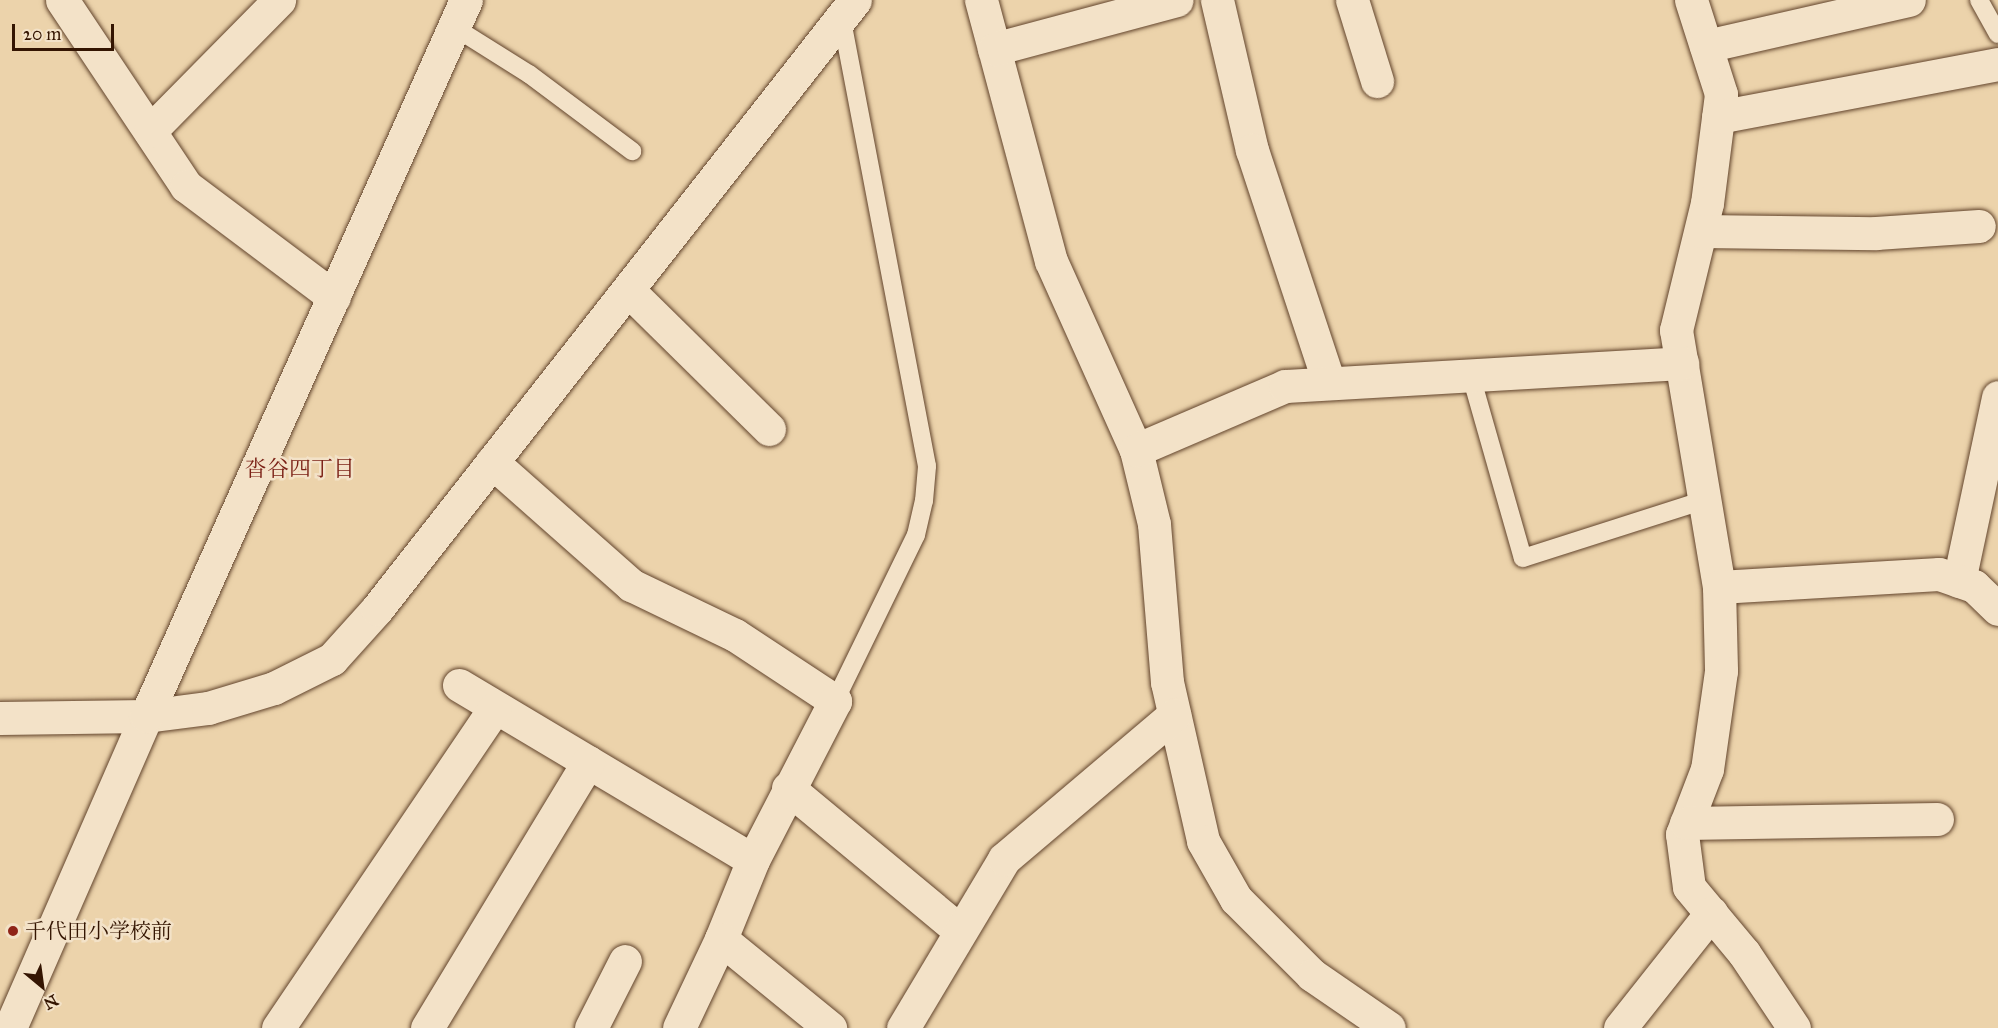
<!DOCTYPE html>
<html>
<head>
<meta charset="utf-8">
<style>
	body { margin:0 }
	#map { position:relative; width:1998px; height:1028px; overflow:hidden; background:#ecd3ab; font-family:"IM FELL Great Primer","Noto Serif JP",serif }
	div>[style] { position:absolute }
	.roads { filter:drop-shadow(0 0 2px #62442c) drop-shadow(0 0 2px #62442c) }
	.service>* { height:18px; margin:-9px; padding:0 9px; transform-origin:9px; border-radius:9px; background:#f3e2c8 }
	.minor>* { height:33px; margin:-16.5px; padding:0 16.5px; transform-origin:16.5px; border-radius:16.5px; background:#f3e2c8 }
	.tertiary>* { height:33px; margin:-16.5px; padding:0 16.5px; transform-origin:16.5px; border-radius:16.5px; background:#f3e2c8 }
	.dots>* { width:16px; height:16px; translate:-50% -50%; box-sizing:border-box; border:3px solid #f3e2c8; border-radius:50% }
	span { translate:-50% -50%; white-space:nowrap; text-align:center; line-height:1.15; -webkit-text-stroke:5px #f3e2c8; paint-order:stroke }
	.poi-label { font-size:21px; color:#341502 }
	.left { translate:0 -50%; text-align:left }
	.neighbourhood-label { font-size:22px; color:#7a1f14 }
	.north { position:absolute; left:12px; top:956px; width:60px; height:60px; -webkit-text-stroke:4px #f3e2c8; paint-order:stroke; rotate:151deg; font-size:16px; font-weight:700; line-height:24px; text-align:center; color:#341502 }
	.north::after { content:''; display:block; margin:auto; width:21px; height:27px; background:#341502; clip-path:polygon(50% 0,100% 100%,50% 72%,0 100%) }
	.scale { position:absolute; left:12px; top:24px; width:102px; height:27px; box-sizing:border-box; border:3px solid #341502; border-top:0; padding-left:8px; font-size:18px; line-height:21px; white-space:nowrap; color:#341502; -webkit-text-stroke:4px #f3e2c8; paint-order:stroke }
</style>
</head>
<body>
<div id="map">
	<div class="roads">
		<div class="service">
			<div style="left:1979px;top:0;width:39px;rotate:61deg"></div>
			<div style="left:454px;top:27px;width:89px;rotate:32.1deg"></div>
			<div style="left:529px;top:74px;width:129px;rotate:36.8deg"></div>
			<div style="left:1471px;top:376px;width:189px;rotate:74.1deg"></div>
			<div style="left:1523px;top:558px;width:191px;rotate:-17.7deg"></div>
			<div style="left:835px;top:701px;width:185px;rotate:-64deg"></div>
			<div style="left:916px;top:535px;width:35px;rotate:-77deg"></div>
			<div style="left:924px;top:501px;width:35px;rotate:-85deg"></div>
			<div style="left:927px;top:466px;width:457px;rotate:-100.8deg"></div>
		</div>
		<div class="minor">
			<div style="left:62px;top:0;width:224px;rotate:56.3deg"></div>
			<div style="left:186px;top:186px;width:185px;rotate:36.9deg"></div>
			<div style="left:981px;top:0;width:270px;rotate:75deg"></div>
			<div style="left:1051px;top:261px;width:207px;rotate:65.8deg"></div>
			<div style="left:1136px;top:450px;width:76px;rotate:76.3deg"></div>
			<div style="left:1154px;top:524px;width:159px;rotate:85.3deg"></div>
			<div style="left:1167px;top:682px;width:163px;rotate:77.2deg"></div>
			<div style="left:1203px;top:841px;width:67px;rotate:60.4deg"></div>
			<div style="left:1236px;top:899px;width:107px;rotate:45deg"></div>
			<div style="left:1312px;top:975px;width:93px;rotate:34.5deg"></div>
			<div style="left:1217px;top:0;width:154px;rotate:76.9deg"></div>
			<div style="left:1252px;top:150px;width:245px;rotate:71.7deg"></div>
			<div style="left:1352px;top:0;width:85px;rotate:72.8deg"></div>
			<div style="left:1691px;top:0;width:99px;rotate:72.3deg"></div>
			<div style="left:1721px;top:94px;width:110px;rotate:97.3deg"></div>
			<div style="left:1707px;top:203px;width:131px;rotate:103.7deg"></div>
			<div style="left:1676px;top:330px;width:261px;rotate:80.5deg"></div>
			<div style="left:1719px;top:587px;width:84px;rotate:88.6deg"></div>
			<div style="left:1721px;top:671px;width:99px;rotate:98.1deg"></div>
			<div style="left:1707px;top:769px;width:70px;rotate:111deg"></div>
			<div style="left:1682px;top:834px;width:53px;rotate:82.5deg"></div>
			<div style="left:1689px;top:887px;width:86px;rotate:50.2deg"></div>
			<div style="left:1744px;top:953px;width:90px;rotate:56.3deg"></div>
			<div style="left:1706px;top:46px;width:208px;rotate:-12.8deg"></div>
			<div style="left:994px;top:49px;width:189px;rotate:-15deg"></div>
			<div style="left:1718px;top:117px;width:285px;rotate:-10.7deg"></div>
			<div style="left:150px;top:131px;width:184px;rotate:-45.4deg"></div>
			<div style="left:1701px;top:231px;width:175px;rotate:0.7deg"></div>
			<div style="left:1876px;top:233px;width:103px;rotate:-3.9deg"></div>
			<div style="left:628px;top:290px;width:198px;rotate:44.6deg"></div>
			<div style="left:1136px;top:450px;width:162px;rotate:-23.2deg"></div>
			<div style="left:1285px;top:386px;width:398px;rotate:-3.3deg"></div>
			<div style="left:492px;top:462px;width:186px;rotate:41.5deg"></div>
			<div style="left:631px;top:585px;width:115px;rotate:25.7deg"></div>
			<div style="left:735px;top:635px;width:120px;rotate:33.4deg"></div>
			<div style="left:835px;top:701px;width:179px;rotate:117.3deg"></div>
			<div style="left:753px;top:860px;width:85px;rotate:112.1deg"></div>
			<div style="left:721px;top:939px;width:98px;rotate:115.3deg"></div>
			<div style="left:1959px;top:581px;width:188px;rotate:-78deg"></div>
			<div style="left:1719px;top:587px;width:220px;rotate:-3.4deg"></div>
			<div style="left:1939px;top:574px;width:37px;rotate:19deg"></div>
			<div style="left:1974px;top:586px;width:33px;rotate:44deg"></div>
			<div style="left:459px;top:685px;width:342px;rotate:30.8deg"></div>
			<div style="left:146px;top:716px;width:63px;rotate:-7.4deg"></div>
			<div style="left:208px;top:708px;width:69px;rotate:-16.9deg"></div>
			<div style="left:274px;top:688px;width:65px;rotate:-26.6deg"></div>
			<div style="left:332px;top:659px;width:67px;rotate:-48deg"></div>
			<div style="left:377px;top:609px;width:774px;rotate:-51.87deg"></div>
			<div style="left:788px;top:788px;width:224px;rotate:39.7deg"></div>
			<div style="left:1686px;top:823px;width:251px;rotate:-0.9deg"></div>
			<div style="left:721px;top:939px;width:141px;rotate:39.2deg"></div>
			<div style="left:278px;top:1028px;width:387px;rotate:-55.9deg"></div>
			<div style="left:427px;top:1028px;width:311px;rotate:-58.8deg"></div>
			<div style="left:591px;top:1028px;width:75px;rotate:-63.1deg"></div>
			<div style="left:903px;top:1028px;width:197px;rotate:-59.1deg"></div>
			<div style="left:1004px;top:859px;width:223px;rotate:-40.3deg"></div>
			<div style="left:1620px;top:1028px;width:147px;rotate:-51.6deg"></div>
		</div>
		<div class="tertiary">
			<div style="left:0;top:718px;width:146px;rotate:-0.8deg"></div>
			<div style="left:10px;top:1028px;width:340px;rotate:-66.4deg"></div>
			<div style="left:146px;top:716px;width:784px;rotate:-65.92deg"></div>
		</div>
	</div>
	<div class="dots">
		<div style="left:13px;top:931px;background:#8f2418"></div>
	</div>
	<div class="poi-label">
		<span class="left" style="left:25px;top:931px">千代田小学校前</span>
	</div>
	<div class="neighbourhood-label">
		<span style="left:300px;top:469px">沓谷四丁目</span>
	</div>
	<div class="north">N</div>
	<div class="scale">20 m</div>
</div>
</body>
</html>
